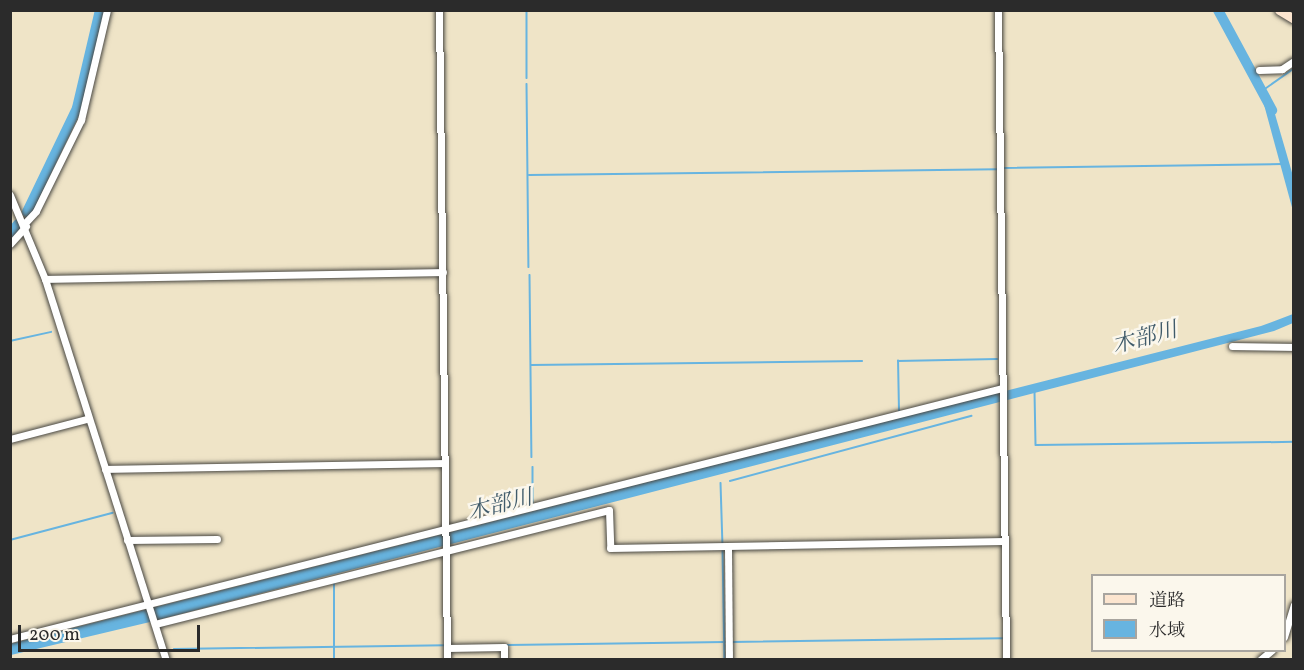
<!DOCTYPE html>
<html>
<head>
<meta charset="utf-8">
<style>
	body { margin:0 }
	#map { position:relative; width:1304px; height:670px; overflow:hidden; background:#efe4c7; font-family:Vollkorn,"Noto Serif JP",serif }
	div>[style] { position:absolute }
	.water>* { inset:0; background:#67b4e0 }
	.stream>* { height:1.5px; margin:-0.75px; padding:0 0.75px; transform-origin:0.75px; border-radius:0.75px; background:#67b4e0 }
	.river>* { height:10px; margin:-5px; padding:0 5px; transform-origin:5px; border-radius:5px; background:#67b4e0 }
	.roads { filter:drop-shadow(0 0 2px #484742) drop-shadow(0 0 2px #484742) }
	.street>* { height:7px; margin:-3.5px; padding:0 3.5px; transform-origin:3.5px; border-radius:3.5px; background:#fff }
	.secondary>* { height:9px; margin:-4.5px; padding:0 4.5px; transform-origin:4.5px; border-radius:4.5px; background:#fce5cf }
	span { translate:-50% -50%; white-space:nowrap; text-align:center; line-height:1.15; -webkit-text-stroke:5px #fbf7ec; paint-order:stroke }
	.water-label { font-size:22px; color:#405b6a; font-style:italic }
	.frame { position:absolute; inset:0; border:12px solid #2b2b2b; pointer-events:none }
	.legend { position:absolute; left:1091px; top:574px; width:195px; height:78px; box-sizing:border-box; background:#fbf7ec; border:2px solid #a8a59f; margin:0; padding:8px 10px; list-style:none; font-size:18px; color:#2b2b2b }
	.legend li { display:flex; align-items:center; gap:12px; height:30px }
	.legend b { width:30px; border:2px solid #a8a59f }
	.scale { position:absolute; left:18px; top:625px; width:182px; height:27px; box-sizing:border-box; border:3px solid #2b2b2b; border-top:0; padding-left:8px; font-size:18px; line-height:21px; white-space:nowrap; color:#2b2b2b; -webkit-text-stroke:4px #fbf7ec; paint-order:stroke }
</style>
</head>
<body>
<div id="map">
	<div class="water">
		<div style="clip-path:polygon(1270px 97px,1293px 176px,1293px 211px,1263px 101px)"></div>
		<div style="clip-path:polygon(1293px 314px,1293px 323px,1274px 331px,150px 622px,11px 655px,10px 644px,1261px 326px)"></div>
	</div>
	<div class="stream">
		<div style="left:527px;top:10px;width:68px;rotate:90deg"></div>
		<div style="left:527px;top:84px;width:183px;rotate:89.4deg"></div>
		<div style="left:1262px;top:91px;width:39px;rotate:-35deg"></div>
		<div style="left:1002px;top:168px;width:280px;rotate:-0.8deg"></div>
		<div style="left:529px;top:175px;width:468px;rotate:-0.7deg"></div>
		<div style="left:530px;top:275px;width:182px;rotate:89.4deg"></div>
		<div style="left:10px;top:341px;width:42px;rotate:-12.4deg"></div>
		<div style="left:531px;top:365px;width:331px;rotate:-0.7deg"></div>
		<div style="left:1035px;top:392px;width:53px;rotate:88.9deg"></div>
		<div style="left:1036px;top:445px;width:258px;rotate:-0.7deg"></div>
		<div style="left:899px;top:411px;width:50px;rotate:-91.1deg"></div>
		<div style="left:898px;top:361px;width:99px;rotate:-1.2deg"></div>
		<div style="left:533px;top:467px;width:38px;rotate:90deg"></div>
		<div style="left:730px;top:481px;width:250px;rotate:-15.1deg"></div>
		<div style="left:721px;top:483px;width:62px;rotate:88.2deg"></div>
		<div style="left:10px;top:540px;width:106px;rotate:-14.8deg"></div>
		<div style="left:723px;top:549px;width:111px;rotate:89deg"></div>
		<div style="left:732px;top:642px;width:271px;rotate:-0.8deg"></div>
		<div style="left:507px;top:645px;width:218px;rotate:-0.8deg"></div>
		<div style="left:174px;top:649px;width:271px;rotate:-0.8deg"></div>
		<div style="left:334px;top:660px;width:78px;rotate:-90deg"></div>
	</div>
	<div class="river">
		<div style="left:1218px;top:10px;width:114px;rotate:61.6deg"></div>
		<div style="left:27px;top:212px;width:115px;rotate:-64.3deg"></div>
		<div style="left:77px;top:108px;width:101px;rotate:-76.8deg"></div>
		<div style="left:10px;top:234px;width:13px;rotate:-51deg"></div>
	</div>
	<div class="roads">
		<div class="street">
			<div style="left:439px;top:10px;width:650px;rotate:89.29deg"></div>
			<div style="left:998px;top:10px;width:650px;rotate:89.29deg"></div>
			<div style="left:1259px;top:70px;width:23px;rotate:-2deg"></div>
			<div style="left:1282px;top:69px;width:14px;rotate:-34deg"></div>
			<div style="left:10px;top:195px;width:91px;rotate:67.4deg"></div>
			<div style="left:45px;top:279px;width:400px;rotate:72.4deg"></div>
			<div style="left:25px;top:223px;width:16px;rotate:-47deg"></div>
			<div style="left:36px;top:211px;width:102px;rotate:-63.7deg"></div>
			<div style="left:81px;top:120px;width:113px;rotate:-76.7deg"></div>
			<div style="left:10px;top:244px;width:24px;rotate:-48deg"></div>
			<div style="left:45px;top:279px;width:398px;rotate:-1deg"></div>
			<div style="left:1232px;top:346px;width:62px;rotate:0.9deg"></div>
			<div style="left:10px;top:439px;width:80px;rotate:-14.6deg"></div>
			<div style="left:105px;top:469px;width:338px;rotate:-1deg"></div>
			<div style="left:127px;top:540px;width:90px;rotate:-0.6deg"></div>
			<div style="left:728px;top:547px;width:113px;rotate:89.5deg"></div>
			<div style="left:155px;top:624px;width:468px;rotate:-14.1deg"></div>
			<div style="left:609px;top:510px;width:38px;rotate:88deg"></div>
			<div style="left:610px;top:548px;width:394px;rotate:-1deg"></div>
			<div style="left:1284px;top:637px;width:34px;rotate:-73deg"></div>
			<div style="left:10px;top:639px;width:1023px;rotate:-14.2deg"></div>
			<div style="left:447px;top:648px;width:57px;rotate:-1deg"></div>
			<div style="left:504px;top:647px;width:13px;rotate:90deg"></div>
			<div style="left:1260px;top:660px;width:16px;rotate:-40deg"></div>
		</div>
		<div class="secondary">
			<div style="left:1279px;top:10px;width:17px;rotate:31deg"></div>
		</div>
	</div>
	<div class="water-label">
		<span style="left:1145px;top:339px;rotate:-15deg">木部川</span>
		<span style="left:500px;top:506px;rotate:-14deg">木部川</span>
	</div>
	<div class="frame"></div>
	<ul class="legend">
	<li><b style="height:8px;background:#fce5cf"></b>道路</li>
	<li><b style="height:16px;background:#67b4e0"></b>水域</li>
	</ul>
	<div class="scale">200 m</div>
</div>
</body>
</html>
